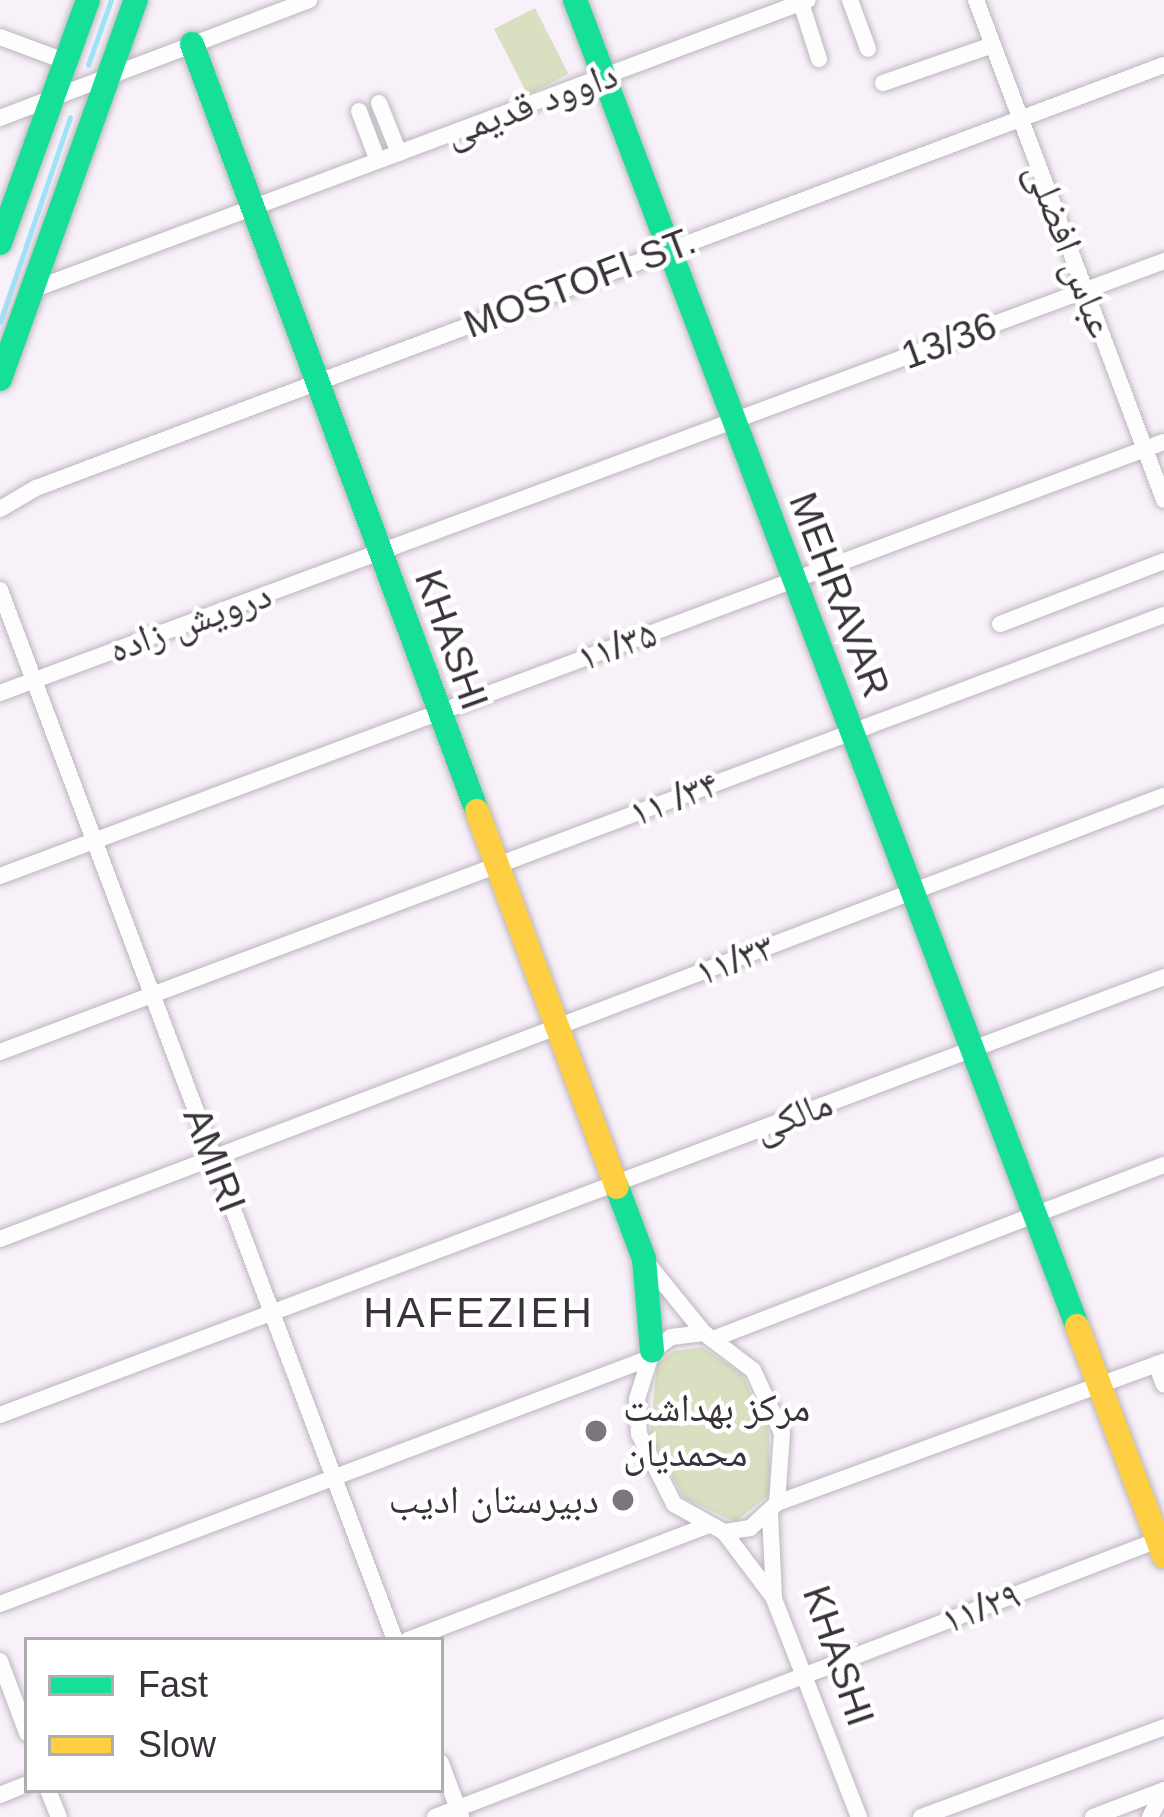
<!DOCTYPE html>
<html>
<head>
<meta charset="utf-8">
<style>
	body { margin:0 }
	#map { position:relative; width:1164px; height:1817px; overflow:hidden; background:#f9f1fa; font-family:Helvetica,"Noto Naskh Arabic",sans-serif }
	div>[style] { position:absolute }
	.green>* { inset:0; background:#d9e0c1; transform-origin:0 0 }
	.stream>* { height:4.5px; margin:-2.25px; padding:0 2.25px; transform-origin:2.25px; border-radius:2.25px; background:#9de5f9 }
	.roads { filter:drop-shadow(0 0 3px #bcb6be) drop-shadow(0 0 3px #bcb6be) }
	.street>* { height:16px; margin:-8px; padding:0 8px; transform-origin:8px; border-radius:8px; background:#fefdfe }
	.fast>* { height:24px; margin:-12px; padding:0 12px; transform-origin:12px; border-radius:12px; background:#16e098 }
	.slow>* { height:24px; margin:-12px; padding:0 12px; transform-origin:12px; border-radius:12px; background:#ffcf43 }
	.dots>* { width:33px; height:33px; translate:-50% -50%; box-sizing:border-box; border:6px solid #fff; border-radius:50% }
	span { translate:-50% -50%; white-space:nowrap; text-align:center; line-height:1.15; -webkit-text-stroke:9px #fff; paint-order:stroke }
	.street-label { font-size:39px; color:#39323a }
	.poi-label { font-size:39px; color:#39323a }
	.left { translate:0 -50%; text-align:left }
	.right { translate:-100% -50%; text-align:right }
	.neighbourhood-label { font-size:42px; color:#39323a; letter-spacing:3px }
	.legend { position:absolute; left:24px; top:1637px; width:420px; height:156px; box-sizing:border-box; background:#fff; border:3px solid #b0adb0; margin:0; padding:15px 21px; list-style:none; font-size:36px; color:#39323a }
	.legend li { display:flex; align-items:center; gap:24px; height:60px }
	.legend b { width:60px; border:3px solid #b0adb0 }
</style>
</head>
<body>
<div id="map">
	<div class="green">
		<div style="left:535px;top:8px;width:74px;height:46px;rotate:63deg"></div>
		<div style="clip-path:polygon(702px 1347px,742px 1374px,769px 1431px,770px 1494px,735px 1522px,684px 1498px,650px 1434px,657px 1365px,673px 1351px)"></div>
	</div>
	<div class="stream">
		<div style="left:88px;top:65px;width:69px;rotate:-70.5deg"></div>
		<div style="left:0;top:322px;width:216px;rotate:-71.1deg"></div>
	</div>
	<div class="roads">
		<div class="street">
			<div style="left:850px;top:0;width:52px;rotate:69.8deg"></div>
			<div style="left:976px;top:0;width:534px;rotate:69.39deg"></div>
			<div style="left:801px;top:3px;width:59px;rotate:72.2deg"></div>
			<div style="left:0;top:37px;width:69px;rotate:20.3deg"></div>
			<div style="left:883px;top:83px;width:116px;rotate:-19.1deg"></div>
			<div style="left:379px;top:103px;width:54px;rotate:68.2deg"></div>
			<div style="left:359px;top:111px;width:53px;rotate:69.2deg"></div>
			<div style="left:0;top:118px;width:331px;rotate:-20.9deg"></div>
			<div style="left:32px;top:290px;width:828px;rotate:-20.49deg"></div>
			<div style="left:0;top:509px;width:42px;rotate:-30.3deg"></div>
			<div style="left:36px;top:488px;width:1205px;rotate:-20.56deg"></div>
			<div style="left:0;top:590px;width:1122px;rotate:69.38deg"></div>
			<div style="left:1000px;top:624px;width:176px;rotate:-21deg"></div>
			<div style="left:0;top:693px;width:1242px;rotate:-20.36deg"></div>
			<div style="left:0;top:876px;width:1242px;rotate:-20.45deg"></div>
			<div style="left:0;top:1052px;width:1243px;rotate:-20.58deg"></div>
			<div style="left:0;top:1239px;width:1245px;rotate:-20.84deg"></div>
			<div style="left:644px;top:1259px;width:95px;rotate:51deg"></div>
			<div style="left:704px;top:1333px;width:61px;rotate:37.1deg"></div>
			<div style="left:753px;top:1370px;width:69px;rotate:65.3deg"></div>
			<div style="left:782px;top:1433px;width:70px;rotate:94.1deg"></div>
			<div style="left:777px;top:1503px;width:37px;rotate:137deg"></div>
			<div style="left:750px;top:1528px;width:26px;rotate:171deg"></div>
			<div style="left:724px;top:1532px;width:57px;rotate:-150.8deg"></div>
			<div style="left:674px;top:1504px;width:78px;rotate:-116.6deg"></div>
			<div style="left:639px;top:1434px;width:35px;rotate:-93deg"></div>
			<div style="left:637px;top:1399px;width:50px;rotate:-72.6deg"></div>
			<div style="left:652px;top:1351px;width:24px;rotate:-36deg"></div>
			<div style="left:671px;top:1337px;width:33px;rotate:-7deg"></div>
			<div style="left:718px;top:1337px;width:478px;rotate:-21.1deg"></div>
			<div style="left:1156px;top:1364px;width:22px;rotate:69deg"></div>
			<div style="left:0;top:1415px;width:1244px;rotate:-20.62deg"></div>
			<div style="left:777px;top:1503px;width:412px;rotate:-20.1deg"></div>
			<div style="left:770px;top:1513px;width:86px;rotate:87.3deg"></div>
			<div style="left:774px;top:1599px;width:234px;rotate:68.7deg"></div>
			<div style="left:724px;top:1532px;width:83px;rotate:52.9deg"></div>
			<div style="left:0;top:1604px;width:692px;rotate:-20.74deg"></div>
			<div style="left:408px;top:1640px;width:320px;rotate:-20.9deg"></div>
			<div style="left:0;top:1661px;width:77px;rotate:69.4deg"></div>
			<div style="left:441px;top:1763px;width:58px;rotate:69.7deg"></div>
			<div style="left:48px;top:1790px;width:29px;rotate:68deg"></div>
			<div style="left:0;top:1795px;width:29px;rotate:-22deg"></div>
			<div style="left:435px;top:1817px;width:774px;rotate:-20.96deg"></div>
			<div style="left:921px;top:1817px;width:259px;rotate:-20.3deg"></div>
			<div style="left:1093px;top:1817px;width:76px;rotate:-20.8deg"></div>
			<div style="left:1150px;top:1817px;width:30px;rotate:-62deg"></div>
		</div>
		<div class="fast">
			<div style="left:575px;top:0;width:1418px;rotate:69.26deg"></div>
			<div style="left:192px;top:44px;width:818px;rotate:69.62deg"></div>
			<div style="left:0;top:243px;width:258px;rotate:-70.1deg"></div>
			<div style="left:0;top:379px;width:403px;rotate:-70.3deg"></div>
			<div style="left:617px;top:1187px;width:77px;rotate:69.4deg"></div>
			<div style="left:644px;top:1259px;width:92px;rotate:85deg"></div>
		</div>
		<div class="slow">
			<div style="left:477px;top:811px;width:401px;rotate:69.6deg"></div>
			<div style="left:1077px;top:1326px;width:246px;rotate:69.3deg"></div>
		</div>
	</div>
	<div class="dots">
		<div style="left:596px;top:1431px;background:#7c757d"></div>
		<div style="left:623px;top:1500px;background:#7c757d"></div>
	</div>
	<div class="street-label">
		<span style="left:531px;top:104px;rotate:-20deg">داوود قدیمی</span>
		<span style="left:1070px;top:250px;rotate:69deg">عباس افضلی</span>
		<span style="left:580px;top:283px;rotate:-21deg">MOSTOFI ST.</span>
		<span style="left:949px;top:341px;rotate:-20deg">13/36</span>
		<span style="left:839px;top:595px;rotate:69deg">MEHRAVAR</span>
		<span style="left:190px;top:622px;rotate:-20deg">درویش زاده</span>
		<span style="left:451px;top:640px;rotate:70deg">KHASHI</span>
		<span style="left:617px;top:646px;rotate:-20deg">۱۱/۳۵</span>
		<span style="left:674px;top:799px;rotate:-21deg">۱۱ /۳۴</span>
		<span style="left:735px;top:960px;rotate:-21deg">۱۱/۳۳</span>
		<span style="left:793px;top:1116px;rotate:-21deg">مالکی</span>
		<span style="left:214px;top:1160px;rotate:69deg">AMIRI</span>
		<span style="left:981px;top:1608px;rotate:-21deg">۱۱/۲۹</span>
		<span style="left:838px;top:1656px;rotate:71deg">KHASHI</span>
	</div>
	<div class="poi-label">
		<span class="left" style="left:623px;top:1431px">مرکز بهداشت<br>محمدیان</span>
		<span class="right" style="left:599px;top:1500px">دبیرستان ادیب</span>
	</div>
	<div class="neighbourhood-label">
		<span style="left:479px;top:1313px">HAFEZIEH</span>
	</div>
	<ul class="legend">
	<li><b style="height:15px;background:#16e098"></b>Fast</li>
	<li><b style="height:15px;background:#ffcf43"></b>Slow</li>
	</ul>
</div>
</body>
</html>
